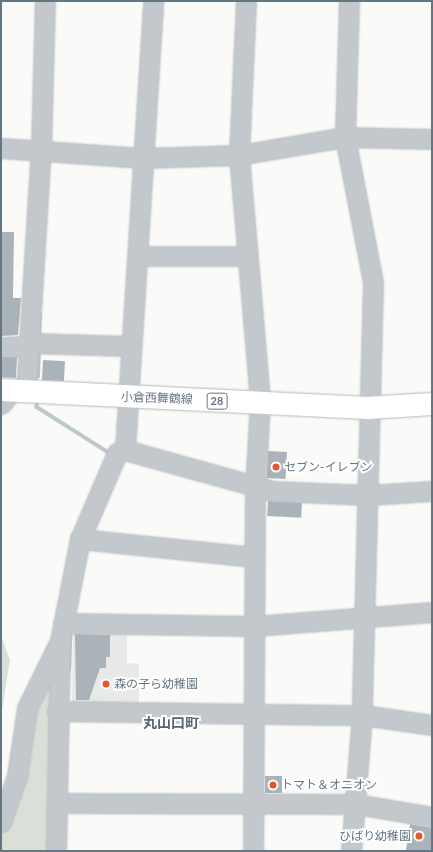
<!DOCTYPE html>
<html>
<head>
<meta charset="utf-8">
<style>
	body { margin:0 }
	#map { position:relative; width:433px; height:852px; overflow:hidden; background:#fafaf8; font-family:Lato,"Noto Sans JP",sans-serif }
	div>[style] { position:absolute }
	.built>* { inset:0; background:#e8e9e9 }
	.green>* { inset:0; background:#dadfd7 }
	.stream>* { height:3.5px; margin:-1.75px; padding:0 1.75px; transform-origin:1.75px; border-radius:1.75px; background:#bbc7cb }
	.building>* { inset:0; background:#aab3b9; transform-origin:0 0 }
	.roads { filter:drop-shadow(0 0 1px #b5babe) drop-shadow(0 0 1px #b5babe) }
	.minor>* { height:19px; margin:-9.5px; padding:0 9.5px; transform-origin:9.5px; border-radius:9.5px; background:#c3c8cc }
	.major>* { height:22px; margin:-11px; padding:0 11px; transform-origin:11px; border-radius:11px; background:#fff }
	.dots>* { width:11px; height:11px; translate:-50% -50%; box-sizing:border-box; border:2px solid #fff; border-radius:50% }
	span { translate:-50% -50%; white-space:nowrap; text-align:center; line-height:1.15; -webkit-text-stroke:4px #fff; paint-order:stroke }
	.shield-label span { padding:1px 3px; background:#fff; border:1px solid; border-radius:3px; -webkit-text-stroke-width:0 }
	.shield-label { font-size:11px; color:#657683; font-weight:700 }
	.street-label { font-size:12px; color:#657683 }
	.poi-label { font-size:12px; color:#657683 }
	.left { translate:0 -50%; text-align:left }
	.right { translate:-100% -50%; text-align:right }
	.quarter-label { font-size:14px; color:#57646e; font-weight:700 }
	.frame { position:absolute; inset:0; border:2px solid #657683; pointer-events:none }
</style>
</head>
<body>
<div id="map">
	<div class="built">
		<div style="clip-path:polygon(73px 630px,127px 630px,127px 663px,139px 664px,139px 706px,72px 705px)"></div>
	</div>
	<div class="green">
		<div style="clip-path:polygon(1px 635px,10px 660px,1px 716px)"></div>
		<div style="clip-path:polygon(55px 666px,52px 851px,1px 851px,1px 835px,19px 795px,40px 694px)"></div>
	</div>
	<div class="stream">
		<div style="left:39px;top:338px;width:24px;rotate:-88deg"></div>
		<div style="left:38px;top:377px;width:29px;rotate:-88deg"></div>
		<div style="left:37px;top:399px;width:8px;rotate:90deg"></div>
		<div style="left:37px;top:407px;width:88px;rotate:32.4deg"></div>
		<div style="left:69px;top:670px;width:34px;rotate:-88deg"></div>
	</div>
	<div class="building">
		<div style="clip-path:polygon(1px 232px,14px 232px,13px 298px,21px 298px,18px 335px,1px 336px)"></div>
		<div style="left:17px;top:357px;width:21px;height:16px;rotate:93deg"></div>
		<div style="left:43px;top:360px;width:22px;height:20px;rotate:3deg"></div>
		<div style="left:268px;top:451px;width:19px;height:27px;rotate:3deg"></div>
		<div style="left:268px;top:501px;width:34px;height:15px;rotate:3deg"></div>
		<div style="clip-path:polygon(75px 634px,110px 635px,110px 657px,106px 657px,106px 668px,100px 668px,89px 700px,76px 700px)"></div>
		<div style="left:265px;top:776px;width:17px;height:17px"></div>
		<div style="clip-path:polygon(410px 824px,432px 828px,432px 851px,406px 850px)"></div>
	</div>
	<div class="roads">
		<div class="minor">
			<div style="left:246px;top:1px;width:154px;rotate:92.6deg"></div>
			<div style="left:239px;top:155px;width:248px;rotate:85.1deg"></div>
			<div style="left:260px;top:402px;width:86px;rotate:93.3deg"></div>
			<div style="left:255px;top:488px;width:363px;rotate:90.3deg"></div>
			<div style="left:349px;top:1px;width:136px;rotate:91.7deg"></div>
			<div style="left:345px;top:137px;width:149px;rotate:79.1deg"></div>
			<div style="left:373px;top:283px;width:432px;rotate:91.5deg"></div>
			<div style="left:362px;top:715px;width:136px;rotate:94.6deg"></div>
			<div style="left:1px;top:148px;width:142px;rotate:4deg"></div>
			<div style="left:143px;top:158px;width:96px;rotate:-1.8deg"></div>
			<div style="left:239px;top:155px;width:108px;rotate:-9.6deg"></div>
			<div style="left:345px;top:137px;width:87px;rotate:1.3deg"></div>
			<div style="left:138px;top:256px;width:109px"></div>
			<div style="left:28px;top:343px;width:103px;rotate:1.7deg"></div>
			<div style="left:1px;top:347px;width:27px;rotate:-2deg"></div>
			<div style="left:26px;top:392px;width:242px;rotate:-86.5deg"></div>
			<div style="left:41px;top:150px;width:149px;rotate:-88.5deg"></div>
			<div style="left:1px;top:404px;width:17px;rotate:-50deg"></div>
			<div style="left:125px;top:450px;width:154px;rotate:15.5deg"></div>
			<div style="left:273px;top:491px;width:95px;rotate:2.4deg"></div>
			<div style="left:368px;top:495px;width:64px;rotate:-3.6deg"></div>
			<div style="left:80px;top:539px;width:175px;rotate:5.9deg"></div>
			<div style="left:63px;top:623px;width:192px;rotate:0.9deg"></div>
			<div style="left:255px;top:626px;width:178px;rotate:-4.5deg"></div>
			<div style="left:57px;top:711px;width:305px;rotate:0.8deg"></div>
			<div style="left:362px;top:715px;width:71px;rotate:8.1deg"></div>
			<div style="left:57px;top:803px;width:299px;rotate:0.2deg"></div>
			<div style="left:356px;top:804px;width:77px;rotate:9.7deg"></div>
			<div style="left:1px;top:822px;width:49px;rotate:-70.8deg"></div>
			<div style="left:17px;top:776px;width:69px;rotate:-81.6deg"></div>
			<div style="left:27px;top:708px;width:75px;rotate:-63.8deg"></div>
			<div style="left:60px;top:641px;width:104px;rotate:-78.9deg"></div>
			<div style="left:80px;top:539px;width:94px;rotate:-66.7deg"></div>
			<div style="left:117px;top:453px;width:9px;rotate:-21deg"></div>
			<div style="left:125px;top:450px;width:450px;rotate:-86.4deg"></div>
			<div style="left:56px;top:851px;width:207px;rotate:-88.9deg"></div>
		</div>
		<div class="major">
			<div style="left:1px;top:390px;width:367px;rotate:2.8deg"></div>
			<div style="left:368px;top:408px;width:64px;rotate:-3.6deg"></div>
		</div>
	</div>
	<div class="dots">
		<div style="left:276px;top:467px;background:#e4572e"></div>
		<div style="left:106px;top:684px;background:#e4572e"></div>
		<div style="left:273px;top:785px;background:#e4572e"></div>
		<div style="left:419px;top:836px;background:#e4572e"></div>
	</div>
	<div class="shield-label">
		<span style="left:217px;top:401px">28</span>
	</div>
	<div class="street-label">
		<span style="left:157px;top:398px;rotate:2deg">小倉西舞鶴線</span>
	</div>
	<div class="poi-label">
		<span class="left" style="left:284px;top:467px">セブン-イレブン</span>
		<span class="left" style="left:114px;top:684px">森の子ら幼稚園</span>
		<span class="left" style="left:281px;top:785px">トマト＆オニオン</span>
		<span class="right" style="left:411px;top:836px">ひばり幼稚園</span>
	</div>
	<div class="quarter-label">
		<span style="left:171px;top:723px">丸山口町</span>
	</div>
	<div class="frame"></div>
</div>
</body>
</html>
